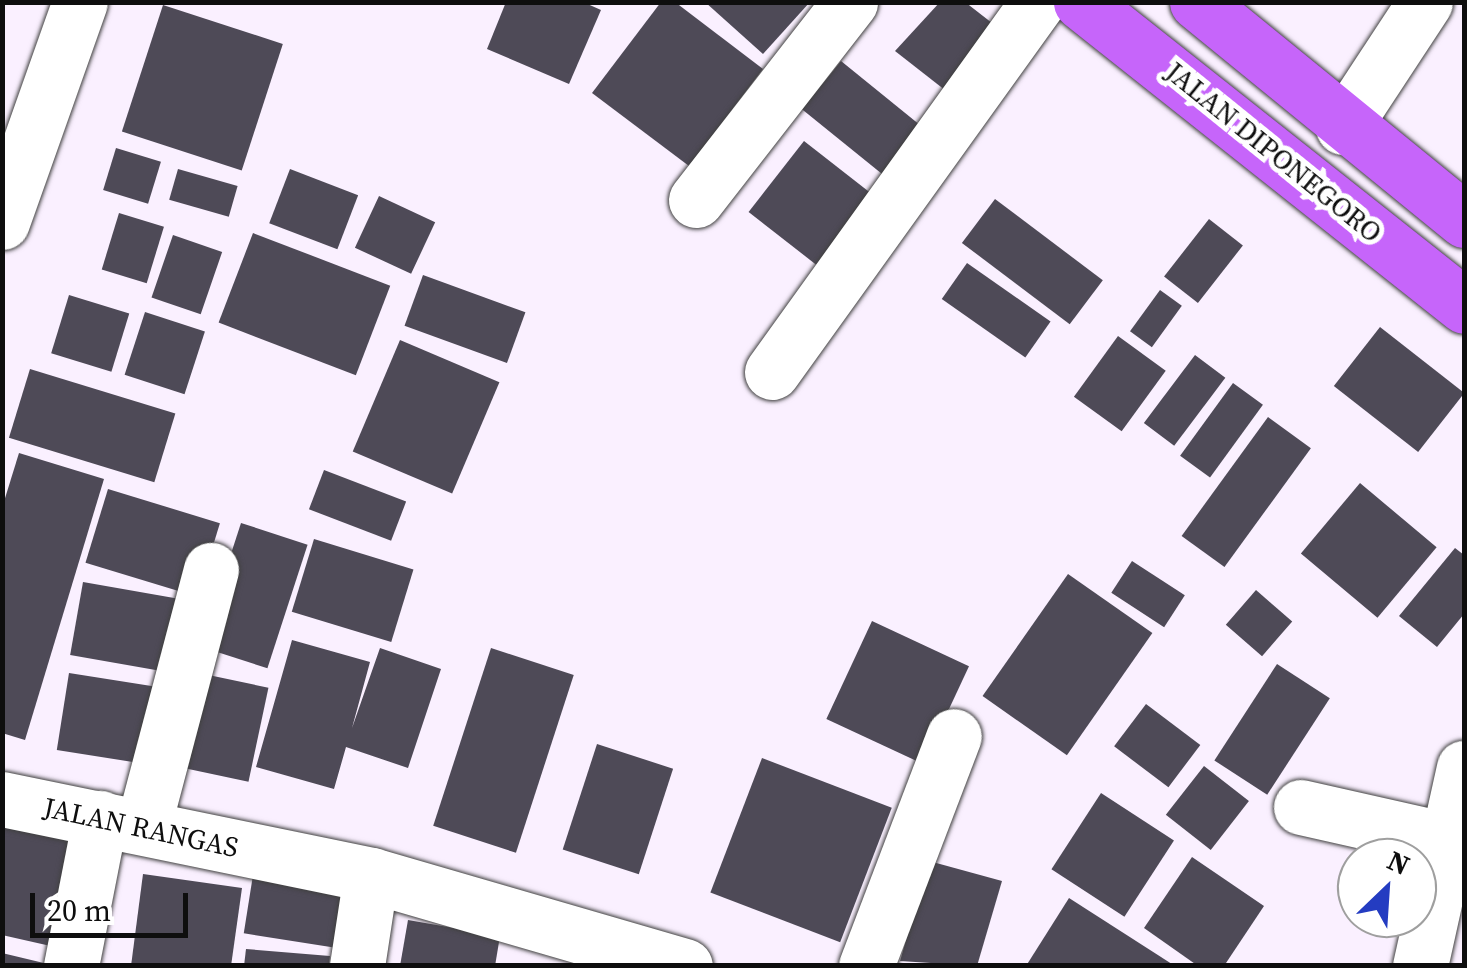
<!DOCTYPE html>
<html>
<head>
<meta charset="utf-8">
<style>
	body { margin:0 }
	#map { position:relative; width:1467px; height:968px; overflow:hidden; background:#faf0ff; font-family:"Source Serif 4",serif }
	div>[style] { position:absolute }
	.building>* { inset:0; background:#4e4a57; transform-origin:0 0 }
	.roads { filter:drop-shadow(0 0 2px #414141) drop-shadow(0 0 2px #414141) }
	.minor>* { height:55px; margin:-27.5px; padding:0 27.5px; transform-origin:27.5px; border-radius:27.5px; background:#fff }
	.major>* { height:55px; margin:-27.5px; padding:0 27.5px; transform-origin:27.5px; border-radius:27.5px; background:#c665fa }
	span { translate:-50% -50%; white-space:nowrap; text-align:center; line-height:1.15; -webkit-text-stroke:10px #fff; paint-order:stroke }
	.street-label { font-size:28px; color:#0e0e0e }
	.frame { position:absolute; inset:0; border:5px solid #0e0e0e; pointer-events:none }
	.north { position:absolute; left:1337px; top:838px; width:100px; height:100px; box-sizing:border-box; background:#fff; border:2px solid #9f9f9f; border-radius:50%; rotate:25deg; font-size:28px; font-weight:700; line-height:40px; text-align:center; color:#0e0e0e }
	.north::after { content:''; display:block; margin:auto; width:35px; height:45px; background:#243cc1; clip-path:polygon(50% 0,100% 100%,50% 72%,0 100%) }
	.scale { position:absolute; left:30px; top:893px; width:158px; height:45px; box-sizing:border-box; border:5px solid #0e0e0e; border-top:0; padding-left:12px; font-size:30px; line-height:35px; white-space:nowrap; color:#0e0e0e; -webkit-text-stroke:8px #fff; paint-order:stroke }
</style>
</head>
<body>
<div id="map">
	<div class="building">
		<div style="clip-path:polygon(506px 2px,583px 2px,601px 10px,569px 84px,487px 49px)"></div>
		<div style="clip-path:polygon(661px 2px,675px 2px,763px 69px,689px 166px,592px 93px)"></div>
		<div style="clip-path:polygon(705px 2px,810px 2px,763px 54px)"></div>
		<div style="clip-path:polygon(940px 2px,965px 2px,1001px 30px,950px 94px,895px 51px)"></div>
		<div style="left:163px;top:5px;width:126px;height:133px;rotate:18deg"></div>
		<div style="left:841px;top:61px;width:123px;height:62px;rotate:39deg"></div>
		<div style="left:804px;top:141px;width:93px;height:90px;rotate:38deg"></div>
		<div style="left:116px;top:148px;width:47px;height:44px;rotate:17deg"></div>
		<div style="left:178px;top:169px;width:62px;height:32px;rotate:16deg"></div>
		<div style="left:290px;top:169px;width:73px;height:58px;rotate:21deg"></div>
		<div style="left:379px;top:196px;width:62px;height:57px;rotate:25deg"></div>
		<div style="left:995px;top:199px;width:135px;height:55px;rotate:37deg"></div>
		<div style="left:119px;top:213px;width:47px;height:59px;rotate:17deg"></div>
		<div style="left:1209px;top:219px;width:43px;height:73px;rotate:38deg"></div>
		<div style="left:253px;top:233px;width:147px;height:96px;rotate:21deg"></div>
		<div style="left:173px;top:235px;width:52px;height:66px;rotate:19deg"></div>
		<div style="left:967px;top:263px;width:102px;height:44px;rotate:35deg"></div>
		<div style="left:423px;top:275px;width:109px;height:54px;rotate:20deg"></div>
		<div style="left:1160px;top:290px;width:27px;height:51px;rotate:36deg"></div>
		<div style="left:69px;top:295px;width:63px;height:61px;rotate:17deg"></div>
		<div style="left:145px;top:312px;width:63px;height:66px;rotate:18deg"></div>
		<div style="left:1380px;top:327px;width:107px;height:75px;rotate:38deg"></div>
		<div style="left:1118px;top:336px;width:59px;height:75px;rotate:36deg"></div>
		<div style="left:400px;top:340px;width:108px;height:121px;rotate:23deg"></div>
		<div style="left:1195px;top:355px;width:38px;height:85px;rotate:37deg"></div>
		<div style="left:30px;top:369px;width:152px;height:72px;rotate:17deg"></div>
		<div style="left:1233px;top:383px;width:37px;height:90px;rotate:36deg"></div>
		<div style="left:1268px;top:417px;width:53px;height:147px;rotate:36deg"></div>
		<div style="clip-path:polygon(19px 453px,104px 479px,25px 740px,2px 733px,2px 508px)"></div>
		<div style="left:324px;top:470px;width:88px;height:42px;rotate:21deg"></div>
		<div style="left:1360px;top:483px;width:100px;height:92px;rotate:40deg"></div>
		<div style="left:108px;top:489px;width:117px;height:77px;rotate:17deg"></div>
		<div style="left:241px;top:523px;width:70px;height:130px;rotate:18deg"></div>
		<div style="left:314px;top:539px;width:104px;height:76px;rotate:17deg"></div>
		<div style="clip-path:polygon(1455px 548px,1464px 555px,1464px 614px,1437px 647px,1399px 616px)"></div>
		<div style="left:1132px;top:561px;width:63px;height:38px;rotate:33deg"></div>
		<div style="left:1068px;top:574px;width:103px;height:149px;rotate:35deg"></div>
		<div style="left:83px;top:582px;width:107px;height:74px;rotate:10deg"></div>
		<div style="left:1256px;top:590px;width:48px;height:46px;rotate:41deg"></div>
		<div style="left:872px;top:621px;width:107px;height:108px;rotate:25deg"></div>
		<div style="clip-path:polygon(292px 640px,370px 662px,352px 728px,380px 648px,441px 669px,408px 768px,346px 747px,334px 789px,256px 767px)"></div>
		<div style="left:491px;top:648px;width:87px;height:187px;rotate:18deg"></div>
		<div style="left:1277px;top:664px;width:63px;height:115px;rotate:33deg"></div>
		<div style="left:69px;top:673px;width:85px;height:78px;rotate:9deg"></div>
		<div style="left:199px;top:673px;width:71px;height:96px;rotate:12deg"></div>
		<div style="left:1146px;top:704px;width:68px;height:53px;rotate:37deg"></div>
		<div style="left:597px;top:744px;width:80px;height:111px;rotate:18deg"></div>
		<div style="left:762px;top:758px;width:139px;height:144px;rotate:21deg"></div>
		<div style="left:1204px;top:766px;width:57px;height:62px;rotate:38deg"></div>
		<div style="left:1101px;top:793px;width:87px;height:91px;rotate:33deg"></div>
		<div style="clip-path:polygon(2px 819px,80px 838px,55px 947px,2px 935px)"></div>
		<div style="clip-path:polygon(1192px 857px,1264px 906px,1224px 966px,1198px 966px,1144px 928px)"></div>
		<div style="clip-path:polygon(929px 861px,1002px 881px,977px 966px,900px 961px)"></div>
		<div style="clip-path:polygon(143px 874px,242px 888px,231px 966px,131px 966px)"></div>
		<div style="left:253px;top:875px;width:96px;height:59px;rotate:9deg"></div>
		<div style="clip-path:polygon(1069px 898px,1175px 966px,1026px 966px)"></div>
		<div style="clip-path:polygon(408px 920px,500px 936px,495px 966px,400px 966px)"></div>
		<div style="clip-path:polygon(246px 949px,330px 956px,329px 966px,244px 966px)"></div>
		<div style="clip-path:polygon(2px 953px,48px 964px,48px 966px,2px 966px)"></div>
	</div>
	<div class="roads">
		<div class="minor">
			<div style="left:1343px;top:127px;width:149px;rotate:-56.7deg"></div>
			<div style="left:696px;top:200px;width:251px;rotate:-52.1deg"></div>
			<div style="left:2px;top:222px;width:233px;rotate:-70.5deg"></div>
			<div style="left:772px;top:372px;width:456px;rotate:-54.3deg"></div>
			<div style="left:2px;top:799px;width:377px;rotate:11.6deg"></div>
			<div style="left:371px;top:875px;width:327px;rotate:16.2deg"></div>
			<div style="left:1301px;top:807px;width:151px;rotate:12.7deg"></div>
			<div style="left:143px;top:827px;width:266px;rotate:-75.2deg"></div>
			<div style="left:71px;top:966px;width:151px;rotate:-78.9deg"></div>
			<div style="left:357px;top:966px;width:92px;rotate:-81.3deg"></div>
			<div style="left:866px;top:966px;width:246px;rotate:-69.1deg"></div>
			<div style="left:1420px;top:966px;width:203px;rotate:-77.5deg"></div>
		</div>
		<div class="major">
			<div style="left:1081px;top:2px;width:489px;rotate:38.4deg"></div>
			<div style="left:1197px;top:2px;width:345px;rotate:39.2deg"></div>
		</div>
	</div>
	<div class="street-label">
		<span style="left:1274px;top:152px;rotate:39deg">JALAN DIPONEGORO</span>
		<span style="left:141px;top:827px;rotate:12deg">JALAN RANGAS</span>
	</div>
	<div class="frame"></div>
	<div class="north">N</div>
	<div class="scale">20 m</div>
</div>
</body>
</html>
